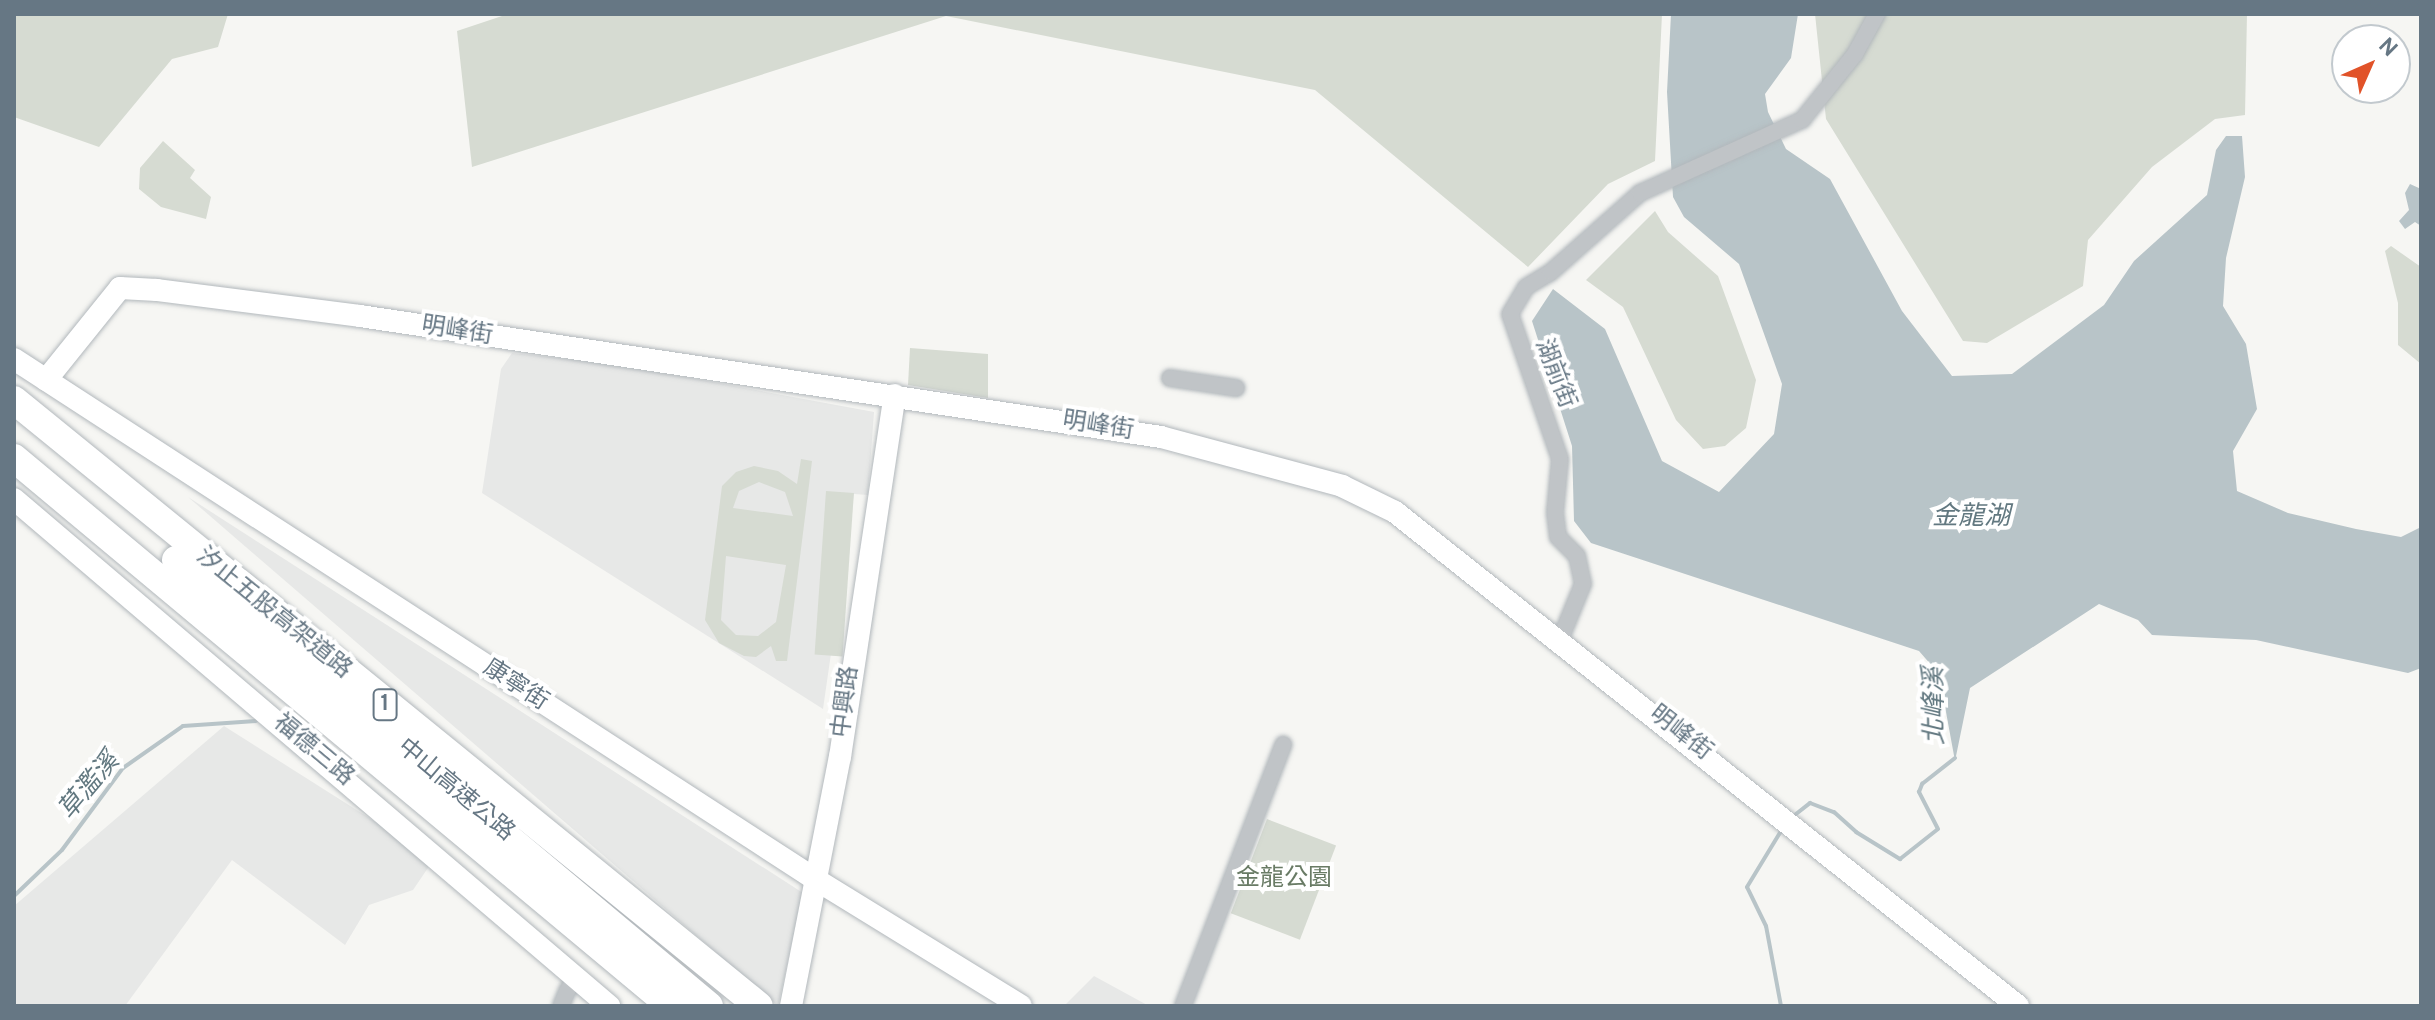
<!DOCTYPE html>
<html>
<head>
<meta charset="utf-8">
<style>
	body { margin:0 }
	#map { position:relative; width:2435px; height:1020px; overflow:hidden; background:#f6f6f3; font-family:Overpass,"Noto Sans TC",sans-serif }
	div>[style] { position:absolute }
	.built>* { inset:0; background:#e7e8e7 }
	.green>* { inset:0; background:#d6dbd2; transform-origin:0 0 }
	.water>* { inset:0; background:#b8c4c8 }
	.stream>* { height:4px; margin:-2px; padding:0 2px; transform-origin:2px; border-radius:2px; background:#b8c4c8 }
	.roads { filter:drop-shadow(0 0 2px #b2b8bc) drop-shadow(0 0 2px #b2b8bc) }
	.street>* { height:16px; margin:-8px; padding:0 8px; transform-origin:8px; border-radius:8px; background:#c0c4c7 }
	.secondary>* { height:22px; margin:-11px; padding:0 11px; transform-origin:11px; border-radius:11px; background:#fff }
	.highway>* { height:28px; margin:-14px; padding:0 14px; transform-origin:14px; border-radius:14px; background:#fff }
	span { translate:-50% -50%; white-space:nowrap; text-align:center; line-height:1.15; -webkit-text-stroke:8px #fff; paint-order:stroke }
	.shield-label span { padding:2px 6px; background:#fff; border:2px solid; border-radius:6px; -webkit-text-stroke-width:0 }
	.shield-label { font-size:22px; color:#667784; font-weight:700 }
	.street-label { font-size:24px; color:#667784 }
	.park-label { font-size:24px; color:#697b65 }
	.water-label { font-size:26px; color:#627880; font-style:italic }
	.frame { position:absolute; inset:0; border:16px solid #667784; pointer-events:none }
	.north { position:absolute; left:2331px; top:24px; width:80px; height:80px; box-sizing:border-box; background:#fff; border:2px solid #c2c9ce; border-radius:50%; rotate:45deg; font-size:22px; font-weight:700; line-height:32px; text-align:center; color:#667784 }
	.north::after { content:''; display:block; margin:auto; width:28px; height:36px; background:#e15329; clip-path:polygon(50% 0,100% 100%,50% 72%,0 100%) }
</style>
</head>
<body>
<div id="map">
	<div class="built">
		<div style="clip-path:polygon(512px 353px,615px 364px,874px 412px,868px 495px,854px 494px,823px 709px,482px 493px,501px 369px)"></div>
		<div style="clip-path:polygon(188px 497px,803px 893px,778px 1006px)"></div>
		<div style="clip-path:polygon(224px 726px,434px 859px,413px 890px,369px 905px,345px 945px,232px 860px,125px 1006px,14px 1006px,14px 906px)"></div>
		<div style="clip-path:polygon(1094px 976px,1149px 1006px,1064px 1006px)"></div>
	</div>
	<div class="green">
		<div style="clip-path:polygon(14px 14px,228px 14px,218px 47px,172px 59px,99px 147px,14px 117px)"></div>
		<div style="clip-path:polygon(508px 14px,1662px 14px,1655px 161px,1608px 184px,1528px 267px,1315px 90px,946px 16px,472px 167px,457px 31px)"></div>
		<div style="clip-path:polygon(1815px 14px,2247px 14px,2245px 115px,2215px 119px,2152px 167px,2088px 240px,2083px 286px,1987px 343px,1963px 341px,1826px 119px)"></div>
		<div style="clip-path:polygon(163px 141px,195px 170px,190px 178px,211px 197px,206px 219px,161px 207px,139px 189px,140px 168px)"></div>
		<div style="clip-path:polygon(1655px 211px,1668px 232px,1718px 276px,1756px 380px,1746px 428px,1725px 446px,1703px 449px,1676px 420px,1623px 307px,1586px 280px)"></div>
		<div style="clip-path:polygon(2391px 246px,2421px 267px,2421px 364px,2398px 345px,2398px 303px,2385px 251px)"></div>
		<div style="clip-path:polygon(910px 348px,988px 354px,988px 398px,908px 385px)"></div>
		<div style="clip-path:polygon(evenodd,801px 459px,812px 461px,787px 661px,776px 661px,771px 646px,756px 657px,744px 656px,719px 643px,705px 620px,722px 486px,736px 472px,754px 466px,778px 471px,797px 484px,801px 459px,759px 482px,785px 492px,793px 516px,733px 508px,739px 491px,759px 482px,801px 459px,726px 556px,786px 565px,776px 622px,758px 636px,736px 635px,721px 620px,726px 556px)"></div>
		<div style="left:826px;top:491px;width:28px;height:164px;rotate:4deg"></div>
		<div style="left:1267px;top:819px;width:74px;height:101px;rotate:21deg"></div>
	</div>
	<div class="water">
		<div style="clip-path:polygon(1671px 14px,1798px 14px,1791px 58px,1765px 94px,1768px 112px,1786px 149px,1830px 179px,1902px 311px,1952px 376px,2012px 374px,2104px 305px,2134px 261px,2207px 195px,2216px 150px,2226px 136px,2242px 136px,2245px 177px,2226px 258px,2223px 306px,2246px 344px,2257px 409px,2233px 451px,2237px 491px,2288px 513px,2356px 529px,2401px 537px,2421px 527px,2421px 668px,2408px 673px,2256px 640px,2152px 635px,2138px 620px,2099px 604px,1970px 688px,1955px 761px,1939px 674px,1919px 651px,1591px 543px,1574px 521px,1572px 446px,1532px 321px,1553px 289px,1605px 329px,1662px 461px,1719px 492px,1774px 434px,1782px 384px,1739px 264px,1684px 217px,1673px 197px,1667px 92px)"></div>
		<div style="clip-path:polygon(2410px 184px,2421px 189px,2421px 226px,2415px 222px,2405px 229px,2399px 221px,2409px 210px,2405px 193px)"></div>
	</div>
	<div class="stream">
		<div style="left:1796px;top:814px;width:18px;rotate:-38deg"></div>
		<div style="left:1810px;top:803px;width:26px;rotate:21deg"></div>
		<div style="left:1834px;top:812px;width:30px;rotate:42deg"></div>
		<div style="left:1856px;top:832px;width:52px;rotate:31.5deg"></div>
		<div style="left:1900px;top:859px;width:48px;rotate:-38.3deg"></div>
		<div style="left:1938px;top:829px;width:42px;rotate:-117.2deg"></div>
		<div style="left:1919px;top:792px;width:9px;rotate:-69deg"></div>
		<div style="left:1922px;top:784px;width:42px;rotate:-38.2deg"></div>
		<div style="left:14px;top:896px;width:66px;rotate:-43.8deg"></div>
		<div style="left:62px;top:850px;width:102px;rotate:-53.4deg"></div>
		<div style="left:123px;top:768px;width:73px;rotate:-35deg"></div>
		<div style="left:183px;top:726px;width:73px;rotate:-3.9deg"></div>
		<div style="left:1781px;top:1006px;width:81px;rotate:-100.6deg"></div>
		<div style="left:1766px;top:926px;width:43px;rotate:-116deg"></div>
		<div style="left:1747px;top:887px;width:66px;rotate:-58.7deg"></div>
	</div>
	<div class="roads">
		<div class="street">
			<div style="left:1170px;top:378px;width:67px;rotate:8.6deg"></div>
			<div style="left:1560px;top:640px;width:61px;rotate:-67.7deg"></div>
			<div style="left:1583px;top:584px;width:29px;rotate:-102deg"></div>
			<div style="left:1577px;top:556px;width:27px;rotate:-135deg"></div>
			<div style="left:1558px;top:537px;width:25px;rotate:-97deg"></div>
			<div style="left:1555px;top:512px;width:53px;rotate:-84.6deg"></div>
			<div style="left:1560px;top:459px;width:153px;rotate:-109deg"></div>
			<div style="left:1510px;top:314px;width:31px;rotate:-59deg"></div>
			<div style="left:1526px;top:287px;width:29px;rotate:-31deg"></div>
			<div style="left:1551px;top:272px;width:119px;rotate:-41.6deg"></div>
			<div style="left:1640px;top:193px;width:178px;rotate:-24.3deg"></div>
			<div style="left:1802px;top:120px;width:85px;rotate:-51.2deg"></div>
			<div style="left:1855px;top:54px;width:46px;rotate:-61.2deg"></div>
			<div style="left:561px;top:1006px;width:18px;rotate:-68deg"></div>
			<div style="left:1183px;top:1006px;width:280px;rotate:-69deg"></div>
		</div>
		<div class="secondary">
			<div style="left:14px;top:359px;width:959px;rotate:32.99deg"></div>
			<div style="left:818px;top:881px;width:238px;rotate:31.6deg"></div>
			<div style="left:46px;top:380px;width:118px;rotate:-51.2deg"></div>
			<div style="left:120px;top:288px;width:37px;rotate:3deg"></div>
			<div style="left:157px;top:290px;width:205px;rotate:7.3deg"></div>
			<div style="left:360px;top:316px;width:810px;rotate:8.59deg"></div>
			<div style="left:1161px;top:437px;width:188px;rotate:15.1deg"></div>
			<div style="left:1342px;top:486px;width:59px;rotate:26.1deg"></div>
			<div style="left:1395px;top:512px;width:795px;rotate:38.41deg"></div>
			<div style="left:14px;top:499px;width:782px;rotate:40.43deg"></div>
			<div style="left:791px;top:1006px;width:254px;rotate:-78.9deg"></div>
			<div style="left:840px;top:757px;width:366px;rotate:-81.4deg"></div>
		</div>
		<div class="highway">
			<div style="left:14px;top:400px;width:960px;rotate:39.13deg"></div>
			<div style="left:14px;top:458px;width:856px;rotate:39.83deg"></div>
			<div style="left:176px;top:560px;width:695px;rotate:39.92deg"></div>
		</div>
	</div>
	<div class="shield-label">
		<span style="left:385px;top:705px">1</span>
	</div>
	<div class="street-label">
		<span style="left:457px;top:332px;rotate:9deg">明峰街</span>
		<span style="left:1554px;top:374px;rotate:69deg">湖前街</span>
		<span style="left:1098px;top:427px;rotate:9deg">明峰街</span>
		<span style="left:273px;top:614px;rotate:39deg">汐止五股高架道路</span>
		<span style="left:515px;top:686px;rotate:33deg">康寧街</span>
		<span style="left:847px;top:702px;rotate:-83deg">中興路</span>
		<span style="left:1680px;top:734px;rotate:38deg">明峰街</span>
		<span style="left:313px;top:751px;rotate:40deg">福德三路</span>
		<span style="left:455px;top:791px;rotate:40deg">中山高速公路</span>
	</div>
	<div class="park-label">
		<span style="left:1284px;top:880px">金龍公園</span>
	</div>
	<div class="water-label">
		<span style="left:1971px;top:518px">金龍湖</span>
		<span style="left:1936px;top:706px;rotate:-91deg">北峰溪</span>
		<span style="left:90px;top:787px;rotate:-50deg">草濫溪</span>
	</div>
	<div class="frame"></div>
	<div class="north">N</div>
</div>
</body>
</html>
